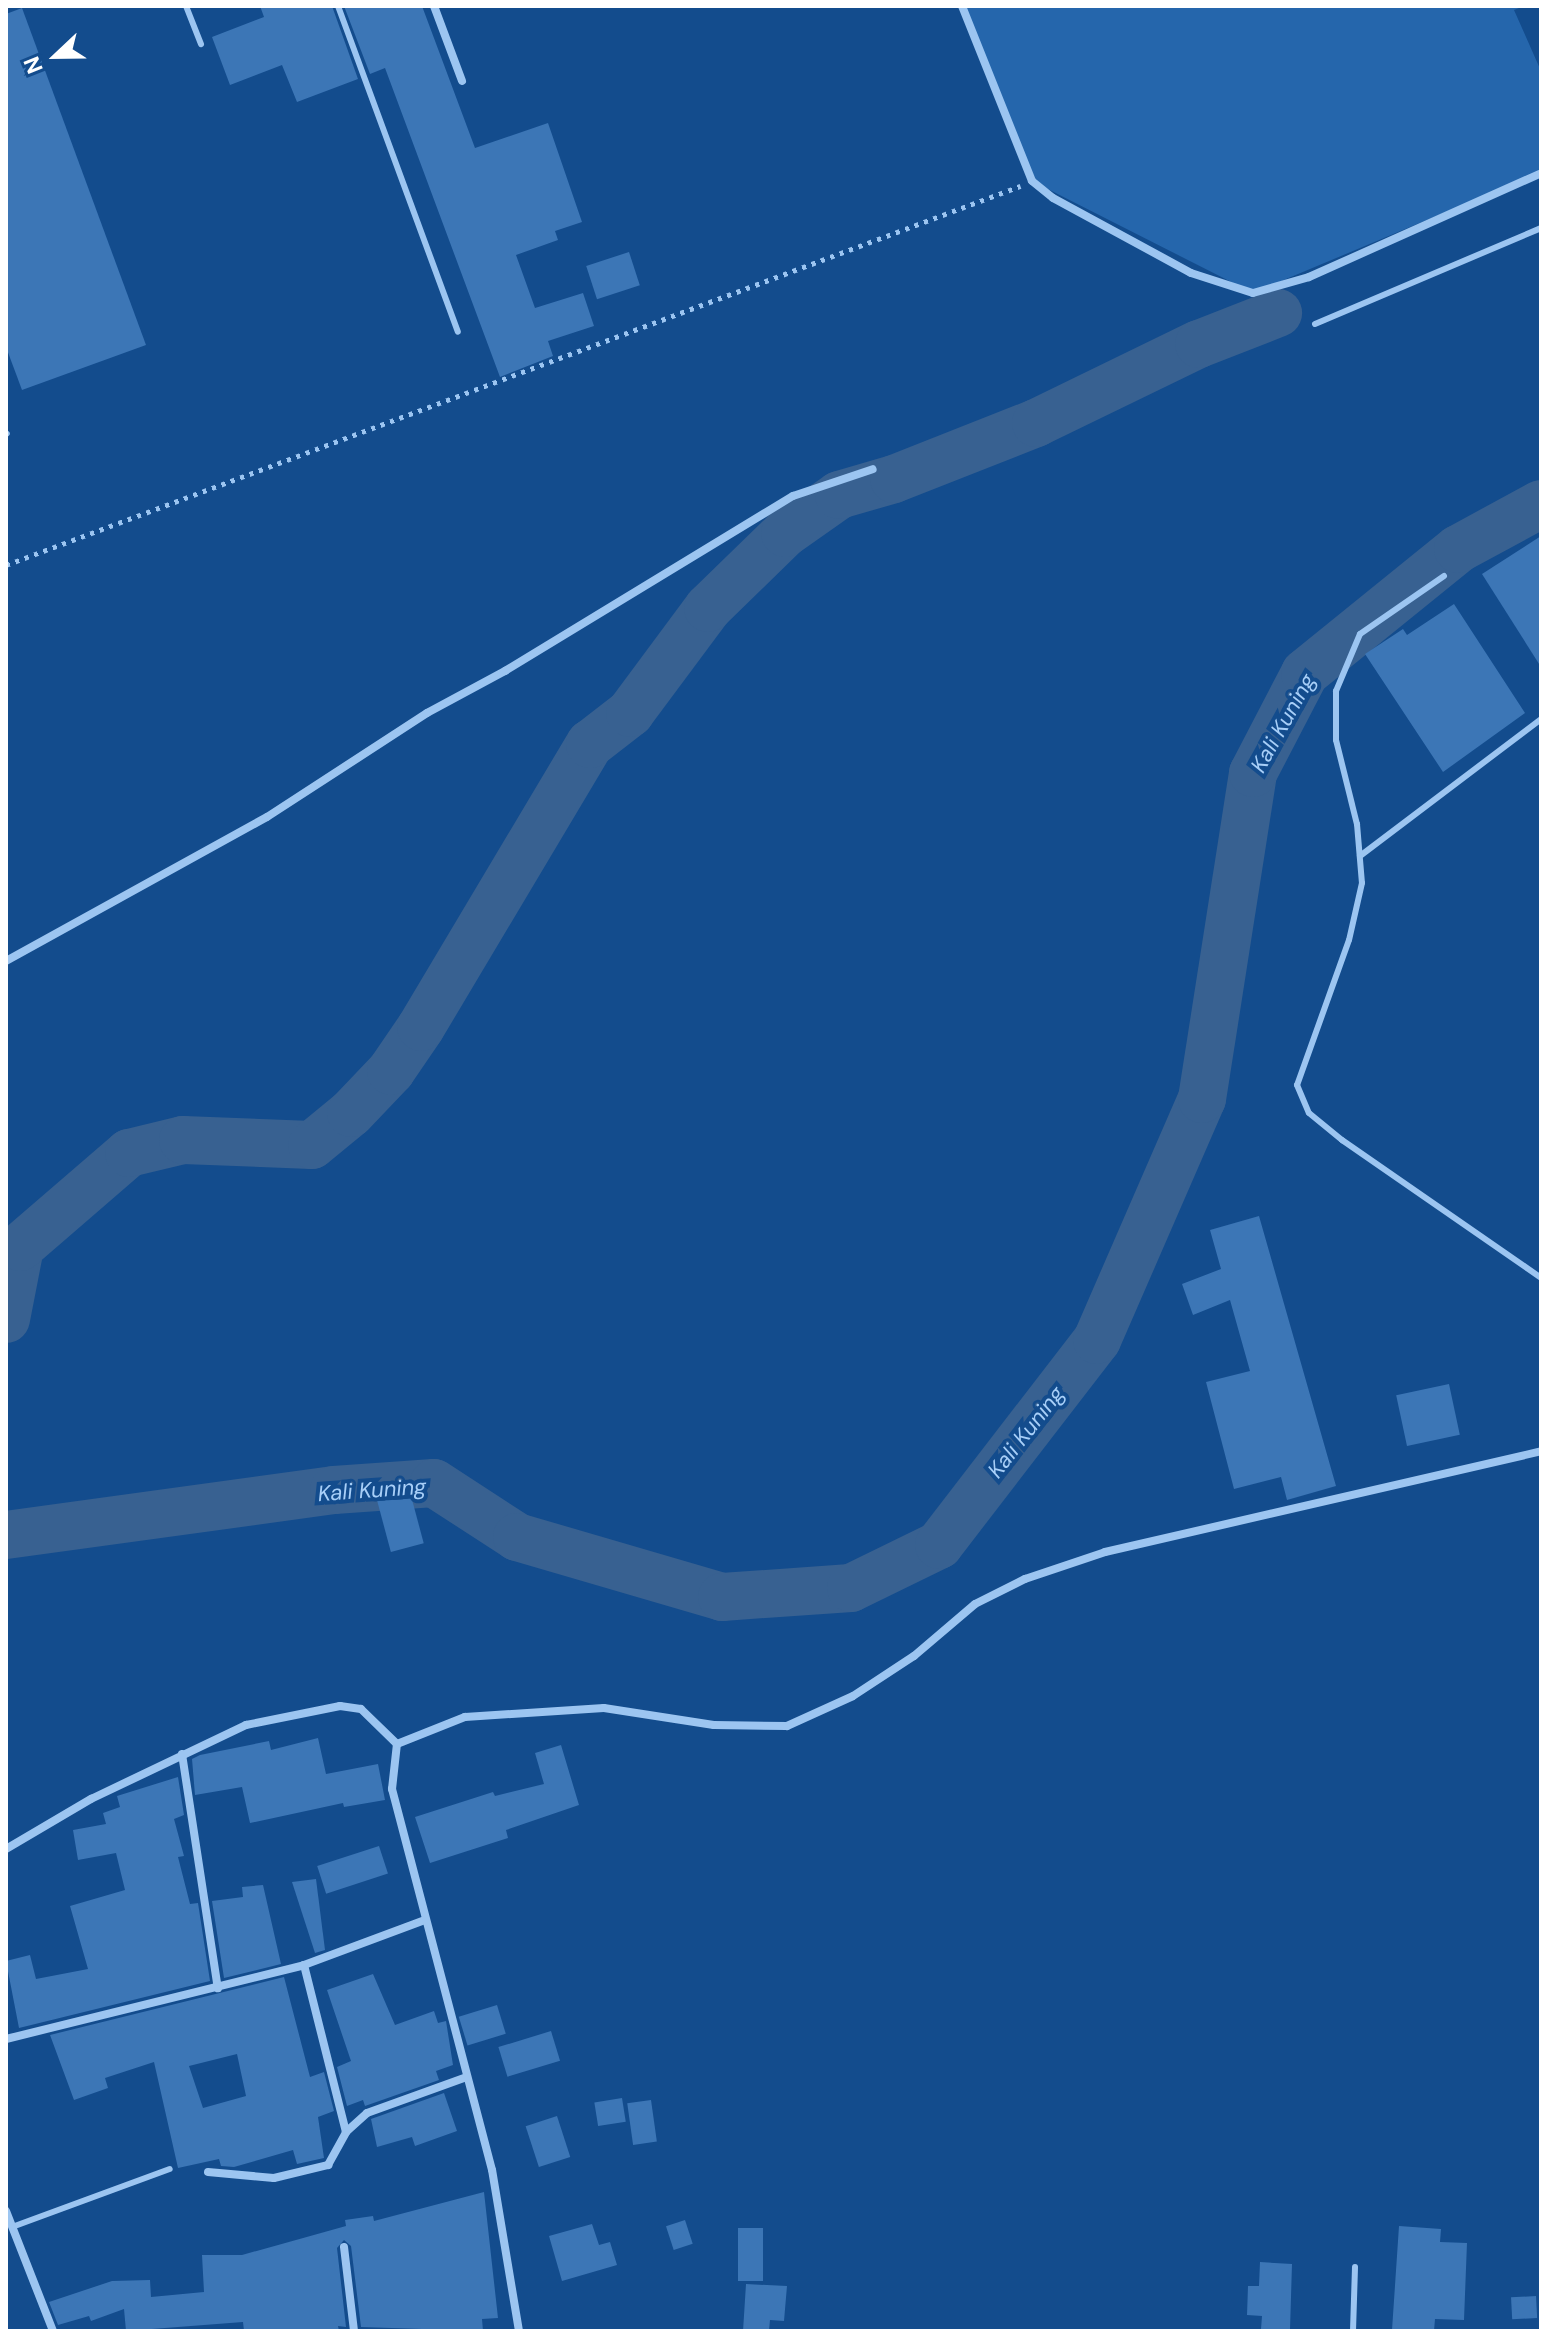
<!DOCTYPE html>
<html>
<head>
<meta charset="utf-8">
<style>
	body { margin:0 }
	#map { position:relative; width:1547px; height:2337px; overflow:hidden; background:#134c8d; font-family:"DM Sans",sans-serif }
	div>[style] { position:absolute }
	.green>* { inset:0; background:#2566ac }
	.river>* { height:48px; margin:-24px; padding:0 24px; transform-origin:24px; border-radius:24px; background:#386191 }
	.building>* { inset:0; background:#3c76b6; transform-origin:0 0 }
	.path>* { height:5px; margin-top:-2.5px; transform-origin:0; background:repeating-linear-gradient(90deg,#9cc5f1 0 4px,transparent 0 10px) }
	.lane>* { height:6px; margin:-3px; padding:0 3px; transform-origin:3px; border-radius:3px; background:#9cc5f1 }
	.street>* { height:8px; margin:-4px; padding:0 4px; transform-origin:4px; border-radius:4px; background:#9cc5f1 }
	span { translate:-50% -50%; white-space:nowrap; text-align:center; line-height:1.15; -webkit-text-stroke:8px #134c8d; paint-order:stroke }
	.water-label { font-size:22px; color:#a8cff8; font-style:italic }
	.frame { position:absolute; inset:0; border:8px solid #fff; pointer-events:none }
	.north { position:absolute; left:16px; top:16px; width:80px; height:80px; -webkit-text-stroke:6px #134c8d; paint-order:stroke; rotate:248deg; font-size:22px; font-weight:700; line-height:32px; text-align:center; color:#fff }
	.north::after { content:''; display:block; margin:auto; width:28px; height:36px; background:#fff; clip-path:polygon(50% 0,100% 100%,50% 72%,0 100%) }
</style>
</head>
<body>
<div id="map">
	<div class="green">
		<div style="clip-path:polygon(964px 6px,1524px 6px,1514px 10px,1541px 71px,1541px 172px,1253px 293px,1032px 181px)"></div>
	</div>
	<div class="river">
		<div style="left:6px;top:1319px;width:73px;rotate:-79deg"></div>
		<div style="left:20px;top:1247px;width:144px;rotate:-40.8deg"></div>
		<div style="left:129px;top:1153px;width:56px;rotate:-13.5deg"></div>
		<div style="left:183px;top:1140px;width:129px;rotate:2.2deg"></div>
		<div style="left:312px;top:1145px;width:50px;rotate:-39.4deg"></div>
		<div style="left:351px;top:1113px;width:58px;rotate:-46.4deg"></div>
		<div style="left:391px;top:1071px;width:53px;rotate:-55.7deg"></div>
		<div style="left:421px;top:1027px;width:330px;rotate:-59.2deg"></div>
		<div style="left:590px;top:744px;width:51px;rotate:-37.8deg"></div>
		<div style="left:630px;top:713px;width:131px;rotate:-53.4deg"></div>
		<div style="left:708px;top:608px;width:107px;rotate:-44.2deg"></div>
		<div style="left:785px;top:533px;width:66px;rotate:-35.1deg"></div>
		<div style="left:839px;top:495px;width:57px;rotate:-16.2deg"></div>
		<div style="left:894px;top:479px;width:153px;rotate:-21.5deg"></div>
		<div style="left:1036px;top:423px;width:181px;rotate:-25.9deg"></div>
		<div style="left:1199px;top:344px;width:85px;rotate:-21.4deg"></div>
		<div style="left:6px;top:1535px;width:331px;rotate:-7.8deg"></div>
		<div style="left:334px;top:1490px;width:100px;rotate:-4deg"></div>
		<div style="left:434px;top:1483px;width:99px;rotate:33deg"></div>
		<div style="left:517px;top:1537px;width:214px;rotate:16.3deg"></div>
		<div style="left:722px;top:1597px;width:129px;rotate:-4deg"></div>
		<div style="left:851px;top:1588px;width:98px;rotate:-26deg"></div>
		<div style="left:939px;top:1545px;width:259px;rotate:-52.4deg"></div>
		<div style="left:1097px;top:1340px;width:263px;rotate:-66.5deg"></div>
		<div style="left:1202px;top:1099px;width:330px;rotate:-81.1deg"></div>
		<div style="left:1253px;top:773px;width:113px;rotate:-62.5deg"></div>
		<div style="left:1305px;top:673px;width:197px;rotate:-39deg"></div>
		<div style="left:1458px;top:549px;width:94px;rotate:-28.5deg"></div>
	</div>
	<div class="building">
		<div style="clip-path:polygon(260px 6px,332px 6px,358px 79px,297px 102px,282px 65px,230px 85px,212px 37px,264px 17px)"></div>
		<div style="clip-path:polygon(344px 6px,422px 6px,475px 148px,548px 123px,582px 222px,555px 231px,558px 240px,516px 255px,535px 308px,583px 293px,594px 326px,548px 341px,553px 356px,500px 377px,385px 68px,370px 74px)"></div>
		<div style="clip-path:polygon(22px 8px,146px 345px,22px 390px,6px 347px,6px 14px)"></div>
		<div style="left:629px;top:252px;width:35px;height:45px;rotate:72deg"></div>
		<div style="clip-path:polygon(1541px 536px,1541px 667px,1482px 574px)"></div>
		<div style="clip-path:polygon(1454px 604px,1525px 713px,1443px 772px,1365px 654px,1403px 629px,1407px 635px)"></div>
		<div style="clip-path:polygon(1259px 1216px,1336px 1486px,1287px 1500px,1281px 1477px,1234px 1489px,1206px 1382px,1250px 1371px,1230px 1300px,1193px 1315px,1182px 1284px,1221px 1269px,1210px 1230px)"></div>
		<div style="left:1449px;top:1384px;width:52px;height:54px;rotate:78deg"></div>
		<div style="left:410px;top:1492px;width:53px;height:34px;rotate:75deg"></div>
		<div style="clip-path:polygon(318px 1738px,326px 1774px,378px 1764px,385px 1800px,344px 1807px,343px 1803px,250px 1823px,242px 1787px,195px 1795px,192px 1759px,200px 1755px,269px 1741px,271px 1750px)"></div>
		<div style="clip-path:polygon(561px 1745px,579px 1805px,506px 1830px,508px 1838px,430px 1863px,415px 1817px,493px 1792px,495px 1796px,544px 1784px,535px 1753px)"></div>
		<div style="clip-path:polygon(178px 1777px,184px 1815px,174px 1819px,184px 1856px,178px 1857px,190px 1904px,198px 1903px,210px 1981px,19px 2028px,6px 1961px,30px 1955px,36px 1979px,88px 1969px,70px 1906px,125px 1890px,116px 1853px,78px 1860px,73px 1830px,106px 1824px,103px 1813px,120px 1807px,117px 1796px)"></div>
		<div style="left:379px;top:1846px;width:29px;height:65px;rotate:72deg"></div>
		<div style="clip-path:polygon(316px 1879px,325px 1950px,315px 1953px,292px 1882px)"></div>
		<div style="clip-path:polygon(263px 1885px,281px 1964px,224px 1978px,212px 1901px,243px 1897px,242px 1887px)"></div>
		<div style="clip-path:polygon(373px 1974px,395px 2025px,434px 2011px,438px 2023px,446px 2021px,453px 2065px,436px 2071px,439px 2080px,365px 2106px,363px 2100px,347px 2106px,337px 2067px,351px 2061px,327px 1990px)"></div>
		<div style="clip-path:polygon(evenodd,284px 1977px,310px 2077px,324px 2072px,334px 2111px,318px 2117px,324px 2158px,297px 2164px,293px 2150px,234px 2167px,221px 2166px,219px 2159px,178px 2168px,154px 2062px,105px 2078px,108px 2088px,74px 2100px,50px 2035px,284px 1977px,237px 2054px,246px 2096px,203px 2108px,189px 2066px,237px 2054px)"></div>
		<div style="left:497px;top:2005px;width:30px;height:40px;rotate:73deg"></div>
		<div style="left:551px;top:2031px;width:31px;height:55px;rotate:73deg"></div>
		<div style="clip-path:polygon(444px 2093px,457px 2131px,415px 2146px,412px 2137px,377px 2147px,371px 2119px)"></div>
		<div style="left:622px;top:2098px;width:24px;height:28px;rotate:81deg"></div>
		<div style="left:651px;top:2100px;width:42px;height:24px;rotate:82deg"></div>
		<div style="left:557px;top:2116px;width:43px;height:33px;rotate:72deg"></div>
		<div style="clip-path:polygon(484px 2192px,498px 2318px,482px 2319px,483px 2331px,361px 2327px,351px 2246px,344px 2240px,337px 2248px,346px 2327px,338px 2326px,339px 2331px,244px 2331px,243px 2322px,126px 2331px,124px 2309px,91px 2321px,89px 2316px,58px 2325px,49px 2302px,112px 2281px,150px 2280px,151px 2297px,204px 2292px,202px 2255px,242px 2255px,346px 2226px,345px 2220px,373px 2216px,374px 2221px)"></div>
		<div style="left:685px;top:2220px;width:25px;height:20px;rotate:72deg"></div>
		<div style="clip-path:polygon(592px 2224px,599px 2245px,610px 2242px,617px 2265px,562px 2281px,549px 2236px)"></div>
		<div style="clip-path:polygon(1399px 2226px,1441px 2229px,1440px 2242px,1467px 2243px,1464px 2320px,1435px 2319px,1434px 2331px,1392px 2330px)"></div>
		<div style="left:738px;top:2228px;width:25px;height:53px"></div>
		<div style="clip-path:polygon(1260px 2262px,1292px 2264px,1290px 2330px,1261px 2329px,1262px 2316px,1247px 2315px,1248px 2286px,1259px 2286px)"></div>
		<div style="clip-path:polygon(746px 2284px,787px 2286px,784px 2321px,770px 2320px,769px 2331px,743px 2331px)"></div>
		<div style="left:1536px;top:2296px;width:22px;height:25px;rotate:87deg"></div>
	</div>
	<div class="path">
		<div style="left:6px;top:565px;width:1083px;rotate:-20.49deg"></div>
	</div>
	<div class="lane">
		<div style="left:186px;top:6px;width:41px;rotate:68.5deg"></div>
		<div style="left:338px;top:6px;width:347px;rotate:69.8deg"></div>
		<div style="left:1315px;top:324px;width:246px;rotate:-23deg"></div>
		<div style="left:6px;top:433px;width:1px;rotate:45deg"></div>
		<div style="left:1444px;top:576px;width:102px;rotate:145.4deg"></div>
		<div style="left:1360px;top:634px;width:62px;rotate:112.8deg"></div>
		<div style="left:1336px;top:691px;width:49px;rotate:90deg"></div>
		<div style="left:1336px;top:740px;width:87px;rotate:76deg"></div>
		<div style="left:1357px;top:824px;width:59px;rotate:85.2deg"></div>
		<div style="left:1362px;top:883px;width:58px;rotate:102.8deg"></div>
		<div style="left:1349px;top:940px;width:154px;rotate:109.7deg"></div>
		<div style="left:1297px;top:1085px;width:30px;rotate:67deg"></div>
		<div style="left:1309px;top:1113px;width:43px;rotate:39.3deg"></div>
		<div style="left:1342px;top:1140px;width:242px;rotate:34.7deg"></div>
		<div style="left:1360px;top:856px;width:227px;rotate:-37.1deg"></div>
		<div style="left:12px;top:2227px;width:168px;rotate:-20.2deg"></div>
		<div style="left:1353px;top:2331px;width:64px;rotate:-88.2deg"></div>
	</div>
	<div class="street">
		<div style="left:434px;top:6px;width:80px;rotate:69.5deg"></div>
		<div style="left:962px;top:6px;width:188px;rotate:68.2deg"></div>
		<div style="left:1032px;top:181px;width:27px;rotate:39deg"></div>
		<div style="left:1053px;top:198px;width:157px;rotate:28.5deg"></div>
		<div style="left:1191px;top:273px;width:65px;rotate:17.9deg"></div>
		<div style="left:1253px;top:293px;width:58px;rotate:-15.9deg"></div>
		<div style="left:1309px;top:277px;width:254px;rotate:-24.1deg"></div>
		<div style="left:6px;top:961px;width:298px;rotate:-28.9deg"></div>
		<div style="left:267px;top:817px;width:191px;rotate:-33deg"></div>
		<div style="left:427px;top:713px;width:89px;rotate:-28.3deg"></div>
		<div style="left:505px;top:671px;width:337px;rotate:-31.3deg"></div>
		<div style="left:793px;top:496px;width:84px;rotate:-18.6deg"></div>
		<div style="left:182px;top:1754px;width:237px;rotate:81.3deg"></div>
		<div style="left:6px;top:1849px;width:99px;rotate:-30.5deg"></div>
		<div style="left:91px;top:1799px;width:172px;rotate:-25.5deg"></div>
		<div style="left:246px;top:1725px;width:96px;rotate:-11.4deg"></div>
		<div style="left:340px;top:1706px;width:21px;rotate:8deg"></div>
		<div style="left:361px;top:1709px;width:50px;rotate:44.2deg"></div>
		<div style="left:304px;top:1965px;width:172px;rotate:75.9deg"></div>
		<div style="left:6px;top:2039px;width:307px;rotate:-13.9deg"></div>
		<div style="left:304px;top:1965px;width:129px;rotate:-20.4deg"></div>
		<div style="left:208px;top:2172px;width:66px;rotate:5.2deg"></div>
		<div style="left:274px;top:2178px;width:56px;rotate:-13.5deg"></div>
		<div style="left:328px;top:2165px;width:38px;rotate:-61deg"></div>
		<div style="left:346px;top:2132px;width:28px;rotate:-42deg"></div>
		<div style="left:367px;top:2113px;width:106px;rotate:-19.8deg"></div>
		<div style="left:6px;top:2211px;width:129px;rotate:68.6deg"></div>
		<div style="left:344px;top:2247px;width:85px;rotate:83.2deg"></div>
		<div style="left:519px;top:2331px;width:163px;rotate:-99.5deg"></div>
		<div style="left:492px;top:2170px;width:394px;rotate:-104.7deg"></div>
		<div style="left:392px;top:1789px;width:45px;rotate:-83.7deg"></div>
		<div style="left:397px;top:1744px;width:73px;rotate:-21.7deg"></div>
		<div style="left:465px;top:1717px;width:139px;rotate:-3.7deg"></div>
		<div style="left:604px;top:1708px;width:111px;rotate:8.8deg"></div>
		<div style="left:714px;top:1725px;width:73px;rotate:0.8deg"></div>
		<div style="left:787px;top:1726px;width:72px;rotate:-24.4deg"></div>
		<div style="left:853px;top:1696px;width:73px;rotate:-33.3deg"></div>
		<div style="left:914px;top:1656px;width:80px;rotate:-40.4deg"></div>
		<div style="left:975px;top:1604px;width:56px;rotate:-26.6deg"></div>
		<div style="left:1025px;top:1579px;width:84px;rotate:-18.6deg"></div>
		<div style="left:1105px;top:1552px;width:448px;rotate:-13deg"></div>
	</div>
	<div class="water-label">
		<span style="left:1283px;top:723px;rotate:-61deg">Kali Kuning</span>
		<span style="left:1026px;top:1432px;rotate:-52deg">Kali Kuning</span>
		<span style="left:372px;top:1490px;rotate:-4deg">Kali Kuning</span>
	</div>
	<div class="frame"></div>
	<div class="north">N</div>
</div>
</body>
</html>
